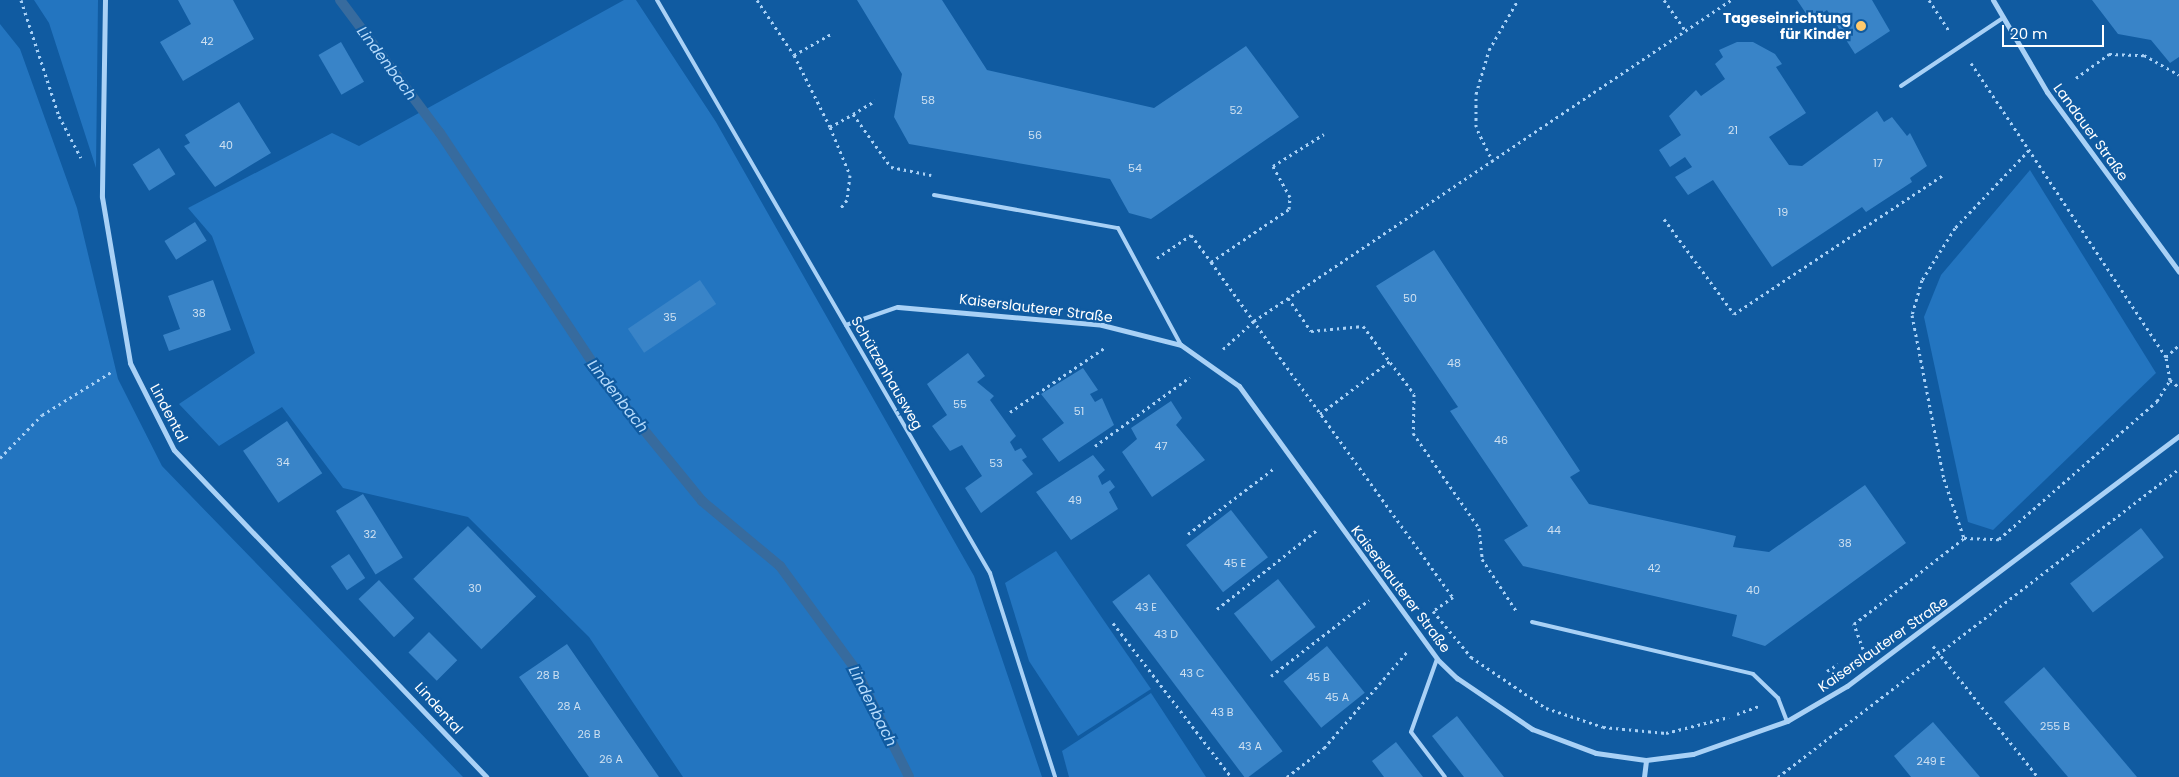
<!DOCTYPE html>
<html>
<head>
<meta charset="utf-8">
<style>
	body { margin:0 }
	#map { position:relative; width:2179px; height:777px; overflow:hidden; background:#105ba1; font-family:Poppins,sans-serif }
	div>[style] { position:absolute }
	.green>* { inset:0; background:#2375c0 }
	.stream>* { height:10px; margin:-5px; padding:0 5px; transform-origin:5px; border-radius:5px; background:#376b9e }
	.building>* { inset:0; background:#3984c8; transform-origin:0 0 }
	.path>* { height:3px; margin-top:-1.5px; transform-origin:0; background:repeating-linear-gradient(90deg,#a9d1f6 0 2.5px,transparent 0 6.5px) }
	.service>* { height:4px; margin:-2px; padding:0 2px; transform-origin:2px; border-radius:2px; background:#a9d1f6 }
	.minor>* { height:5px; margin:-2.5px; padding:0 2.5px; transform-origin:2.5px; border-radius:2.5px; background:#a9d1f6 }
	.dots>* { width:14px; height:14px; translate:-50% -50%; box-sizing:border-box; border:2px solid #105ba1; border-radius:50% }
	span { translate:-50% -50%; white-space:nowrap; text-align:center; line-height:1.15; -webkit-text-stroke:4.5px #105ba1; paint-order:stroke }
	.number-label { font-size:11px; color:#cee0f1 }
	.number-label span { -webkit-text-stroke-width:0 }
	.poi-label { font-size:14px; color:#fff; font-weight:700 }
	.right { translate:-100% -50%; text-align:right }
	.street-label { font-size:14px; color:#fff }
	.water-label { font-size:15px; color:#b6dbfc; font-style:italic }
	.scale { position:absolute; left:2002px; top:25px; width:102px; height:22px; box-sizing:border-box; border:2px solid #fff; border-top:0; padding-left:6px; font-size:15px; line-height:18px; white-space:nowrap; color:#fff; -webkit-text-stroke:4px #105ba1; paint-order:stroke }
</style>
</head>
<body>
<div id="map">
	<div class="green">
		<div style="clip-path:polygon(34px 0,98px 0,96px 168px,49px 23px)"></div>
		<div style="clip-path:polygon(624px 0,636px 0,716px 122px,974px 576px,1042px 777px,683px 777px,589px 637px,468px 517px,343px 488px,282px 407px,219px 446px,179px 404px,255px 353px,212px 236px,188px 208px,332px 133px,359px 146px)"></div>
		<div style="clip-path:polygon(0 24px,20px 49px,77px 208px,118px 379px,162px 466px,463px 777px,0 777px)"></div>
		<div style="clip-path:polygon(2030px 170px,2156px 373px,1993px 530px,1968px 522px,1924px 317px,1941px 275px)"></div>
		<div style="clip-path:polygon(1056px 551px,1151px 689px,1078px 736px,1029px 661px,1005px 583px)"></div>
		<div style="clip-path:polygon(1151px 693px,1206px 777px,1069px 777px,1062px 751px)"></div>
	</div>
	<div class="stream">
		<div style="left:340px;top:0;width:166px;rotate:53.1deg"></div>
		<div style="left:440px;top:133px;width:304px;rotate:56.4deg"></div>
		<div style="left:608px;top:386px;width:149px;rotate:50.7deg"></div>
		<div style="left:702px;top:501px;width:102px;rotate:39.8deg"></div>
		<div style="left:780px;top:566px;width:129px;rotate:53.8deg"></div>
		<div style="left:856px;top:670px;width:119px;rotate:63.6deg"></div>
	</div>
	<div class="building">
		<div style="clip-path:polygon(178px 0,233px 0,254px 39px,183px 81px,160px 42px,191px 24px)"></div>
		<div style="clip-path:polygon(857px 0,942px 0,987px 70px,1154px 108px,1246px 46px,1299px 117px,1151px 219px,1129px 213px,1110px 179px,909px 144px,894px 117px,902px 74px)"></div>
		<div style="clip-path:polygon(1797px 0,1872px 0,1890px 31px,1855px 54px,1827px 10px,1811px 21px)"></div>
		<div style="clip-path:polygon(2092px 0,2179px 0,2179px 57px,2170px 63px,2151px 40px,2118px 34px)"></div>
		<div style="left:341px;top:42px;width:46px;height:26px;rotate:60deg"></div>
		<div style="clip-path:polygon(1737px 42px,1753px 42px,1775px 54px,1782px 64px,1776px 67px,1806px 113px,1769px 137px,1789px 165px,1802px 166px,1877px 111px,1884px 122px,1892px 117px,1907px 136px,1910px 133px,1927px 166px,1910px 178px,1912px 182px,1866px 212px,1862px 207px,1772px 267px,1713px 180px,1688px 195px,1675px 177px,1692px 167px,1685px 157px,1670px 167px,1659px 150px,1681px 135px,1669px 116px,1696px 90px,1701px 96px,1725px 79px,1715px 64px,1723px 57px,1719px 50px)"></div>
		<div style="clip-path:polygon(239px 102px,271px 153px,215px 187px,184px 146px,190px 143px,185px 135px)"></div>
		<div style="left:159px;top:148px;width:31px;height:31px;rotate:58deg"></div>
		<div style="left:195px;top:222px;width:22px;height:36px;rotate:58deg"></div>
		<div style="clip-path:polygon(1434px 250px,1580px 471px,1570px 477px,1589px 504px,1736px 536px,1733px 547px,1769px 552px,1865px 485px,1906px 543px,1765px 646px,1732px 636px,1737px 615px,1523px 566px,1504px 540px,1528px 526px,1450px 411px,1458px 407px,1376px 286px)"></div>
		<div style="clip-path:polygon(213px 280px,231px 330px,169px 351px,163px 335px,180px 329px,168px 296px)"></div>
		<div style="left:700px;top:280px;width:29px;height:87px;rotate:56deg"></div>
		<div style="clip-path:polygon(968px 353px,985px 376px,977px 382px,994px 396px,990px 400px,1016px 436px,1010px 442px,1015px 451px,1021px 448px,1027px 457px,1022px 460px,1033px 474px,981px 513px,965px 488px,982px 476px,962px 445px,950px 451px,932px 426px,947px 415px,927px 384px)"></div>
		<div style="clip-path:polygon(1083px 368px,1098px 390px,1090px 394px,1095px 402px,1102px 398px,1114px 425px,1059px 462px,1042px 439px,1064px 423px,1041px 394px)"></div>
		<div style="clip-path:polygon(1171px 401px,1182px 418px,1176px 425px,1205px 460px,1152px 497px,1122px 452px,1137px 439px,1131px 428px)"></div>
		<div style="left:287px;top:421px;width:63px;height:53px;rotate:56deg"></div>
		<div style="clip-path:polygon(1093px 455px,1105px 470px,1098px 476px,1102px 485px,1110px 480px,1115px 487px,1109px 492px,1118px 509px,1071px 540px,1036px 492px)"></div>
		<div style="left:363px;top:494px;width:75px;height:32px;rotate:58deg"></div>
		<div style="left:1231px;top:510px;width:60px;height:57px;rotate:52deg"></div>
		<div style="left:468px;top:526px;width:98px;height:76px;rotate:46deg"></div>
		<div style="left:2141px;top:528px;width:37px;height:90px;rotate:52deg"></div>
		<div style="left:349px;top:554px;width:29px;height:22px;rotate:56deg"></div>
		<div style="left:1149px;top:574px;width:222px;height:46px;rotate:53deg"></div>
		<div style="left:1278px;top:579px;width:61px;height:56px;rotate:52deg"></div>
		<div style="left:379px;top:580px;width:52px;height:28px;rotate:47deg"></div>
		<div style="left:429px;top:632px;width:40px;height:29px;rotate:45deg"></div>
		<div style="clip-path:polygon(567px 644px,605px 699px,659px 777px,589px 777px,577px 760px,519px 677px)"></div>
		<div style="left:1327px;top:646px;width:60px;height:56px;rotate:51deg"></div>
		<div style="clip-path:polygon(2044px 667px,2137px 777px,2068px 777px,2004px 702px)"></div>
		<div style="clip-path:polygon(1457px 716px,1504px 777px,1464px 777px,1432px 736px)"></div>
		<div style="clip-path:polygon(1933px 722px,1980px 777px,1911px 777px,1894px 756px)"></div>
		<div style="clip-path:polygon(1396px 742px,1423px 777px,1384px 777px,1372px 761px)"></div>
	</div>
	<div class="path">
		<div style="left:21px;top:0;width:122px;rotate:71.9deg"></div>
		<div style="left:59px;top:116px;width:47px;rotate:62.4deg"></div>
		<div style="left:757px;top:0;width:66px;rotate:56.1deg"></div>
		<div style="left:794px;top:55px;width:80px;rotate:63.4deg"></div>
		<div style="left:830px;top:127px;width:26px;rotate:-29deg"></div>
		<div style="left:853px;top:114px;width:65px;rotate:54.4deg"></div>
		<div style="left:891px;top:167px;width:41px;rotate:11.3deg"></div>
		<div style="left:1664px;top:0;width:38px;rotate:55deg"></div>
		<div style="left:1929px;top:0;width:37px;rotate:57deg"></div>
		<div style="left:794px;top:55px;width:43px;rotate:-29.6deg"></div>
		<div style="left:1971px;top:63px;width:105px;rotate:56.3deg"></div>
		<div style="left:2076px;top:78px;width:41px;rotate:-36deg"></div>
		<div style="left:2109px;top:54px;width:35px;rotate:2deg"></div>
		<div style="left:2144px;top:55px;width:40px;rotate:29.7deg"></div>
		<div style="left:853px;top:114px;width:26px;rotate:-31deg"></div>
		<div style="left:830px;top:127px;width:52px;rotate:67.4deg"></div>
		<div style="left:850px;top:175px;width:25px;rotate:97deg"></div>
		<div style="left:847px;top:200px;width:11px;rotate:128deg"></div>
		<div style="left:1493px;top:162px;width:39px;rotate:-116deg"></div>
		<div style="left:1476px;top:127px;width:33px;rotate:-90deg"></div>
		<div style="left:1476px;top:94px;width:46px;rotate:-73.5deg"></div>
		<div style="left:1489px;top:50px;width:58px;rotate:-59.9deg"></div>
		<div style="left:1664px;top:219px;width:118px;rotate:53.6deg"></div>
		<div style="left:1734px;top:314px;width:251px;rotate:-33.6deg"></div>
		<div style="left:1157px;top:258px;width:41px;rotate:-34.1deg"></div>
		<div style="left:1191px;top:235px;width:34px;rotate:53deg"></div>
		<div style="left:1211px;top:262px;width:94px;rotate:-34.2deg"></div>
		<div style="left:1289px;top:209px;width:12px;rotate:-85deg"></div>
		<div style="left:1290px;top:197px;width:35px;rotate:-119deg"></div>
		<div style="left:1273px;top:166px;width:60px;rotate:-32.1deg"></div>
		<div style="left:1211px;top:262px;width:413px;rotate:54.2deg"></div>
		<div style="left:1453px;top:597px;width:24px;rotate:145deg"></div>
		<div style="left:1433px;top:611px;width:60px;rotate:50.4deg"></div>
		<div style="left:1471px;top:657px;width:91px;rotate:34.2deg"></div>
		<div style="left:1546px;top:708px;width:60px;rotate:18.4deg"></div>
		<div style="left:1603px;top:727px;width:63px;rotate:5.4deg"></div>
		<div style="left:1666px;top:733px;width:65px;rotate:-14.3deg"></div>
		<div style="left:1288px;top:298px;width:40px;rotate:55.1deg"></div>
		<div style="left:1311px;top:331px;width:52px;rotate:-5.5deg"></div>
		<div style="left:1363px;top:326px;width:85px;rotate:53.1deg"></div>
		<div style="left:1414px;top:394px;width:39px;rotate:91deg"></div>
		<div style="left:1413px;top:433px;width:116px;rotate:55.2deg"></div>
		<div style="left:1479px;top:528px;width:31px;rotate:84deg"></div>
		<div style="left:1482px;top:559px;width:64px;rotate:56.6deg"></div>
		<div style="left:1223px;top:349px;width:42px;rotate:-42.1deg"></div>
		<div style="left:1254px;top:321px;width:575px;rotate:-33.94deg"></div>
		<div style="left:2166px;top:357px;width:18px;rotate:-43deg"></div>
		<div style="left:2170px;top:380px;width:11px;rotate:38deg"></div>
		<div style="left:1010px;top:412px;width:114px;rotate:-34.2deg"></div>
		<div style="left:1320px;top:414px;width:88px;rotate:-37.1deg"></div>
		<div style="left:1095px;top:446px;width:117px;rotate:-36deg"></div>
		<div style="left:0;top:458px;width:60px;rotate:-45.7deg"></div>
		<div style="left:42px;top:415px;width:81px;rotate:-31.9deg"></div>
		<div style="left:1188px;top:534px;width:107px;rotate:-37.4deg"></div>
		<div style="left:1217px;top:609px;width:127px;rotate:-38.3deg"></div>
		<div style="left:1113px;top:623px;width:194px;rotate:52.5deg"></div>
		<div style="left:1933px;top:646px;width:168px;rotate:51.3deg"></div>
		<div style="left:1863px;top:649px;width:27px;rotate:-110deg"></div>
		<div style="left:1854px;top:624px;width:140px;rotate:-38deg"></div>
		<div style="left:1964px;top:538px;width:35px;rotate:2deg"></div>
		<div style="left:1999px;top:539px;width:210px;rotate:-41.1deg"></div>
		<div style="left:2157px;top:401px;width:25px;rotate:-58deg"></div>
		<div style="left:2170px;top:380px;width:23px;rotate:-100deg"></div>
		<div style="left:2166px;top:357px;width:248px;rotate:-123.5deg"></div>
		<div style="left:2029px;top:150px;width:108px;rotate:133.5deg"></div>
		<div style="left:1955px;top:228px;width:62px;rotate:122.4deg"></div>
		<div style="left:1922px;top:280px;width:36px;rotate:106deg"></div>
		<div style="left:1912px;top:315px;width:167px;rotate:79deg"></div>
		<div style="left:1944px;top:479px;width:62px;rotate:71.3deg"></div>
		<div style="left:1827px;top:671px;width:13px;rotate:-32deg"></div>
		<div style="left:1271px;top:676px;width:124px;rotate:-37.8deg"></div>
		<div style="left:1737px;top:714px;width:23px;rotate:-20deg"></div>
		<div style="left:1287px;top:777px;width:47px;rotate:-38.1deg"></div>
		<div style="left:1324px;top:748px;width:127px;rotate:-49.2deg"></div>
		<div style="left:1778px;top:777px;width:506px;rotate:-37.53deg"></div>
	</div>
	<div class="service">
		<div style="left:657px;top:0;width:663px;rotate:59.84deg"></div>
		<div style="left:990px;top:573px;width:214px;rotate:72.3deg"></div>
		<div style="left:1901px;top:86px;width:123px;rotate:-33.7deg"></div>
		<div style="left:934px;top:195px;width:187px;rotate:10.2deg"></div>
		<div style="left:1118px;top:228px;width:133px;rotate:61.7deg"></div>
		<div style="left:846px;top:325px;width:55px;rotate:-19.1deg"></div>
		<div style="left:1532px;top:622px;width:227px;rotate:13.2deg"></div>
		<div style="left:1753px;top:674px;width:35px;rotate:44deg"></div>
		<div style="left:1778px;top:698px;width:25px;rotate:69deg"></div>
		<div style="left:1437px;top:659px;width:77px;rotate:109.6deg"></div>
		<div style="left:1411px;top:732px;width:56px;rotate:52.9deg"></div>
	</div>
	<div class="minor">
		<div style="left:105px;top:0;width:197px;rotate:90.9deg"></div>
		<div style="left:102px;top:197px;width:168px;rotate:80.4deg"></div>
		<div style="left:130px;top:363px;width:97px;rotate:63.2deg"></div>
		<div style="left:174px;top:450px;width:452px;rotate:46.3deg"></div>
		<div style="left:1993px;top:0;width:107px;rotate:59.6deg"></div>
		<div style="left:2047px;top:92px;width:223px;rotate:53.7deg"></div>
		<div style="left:898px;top:307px;width:205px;rotate:5deg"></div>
		<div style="left:1102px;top:325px;width:81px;rotate:14.2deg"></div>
		<div style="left:1181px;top:345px;width:71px;rotate:35.3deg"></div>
		<div style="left:1239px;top:386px;width:337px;rotate:54deg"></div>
		<div style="left:1437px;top:659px;width:28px;rotate:44deg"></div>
		<div style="left:1457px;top:678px;width:91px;rotate:34.2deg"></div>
		<div style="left:1532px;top:729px;width:68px;rotate:20.6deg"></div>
		<div style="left:1596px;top:753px;width:50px;rotate:8deg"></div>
		<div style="left:1646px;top:760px;width:47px;rotate:-7.3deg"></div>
		<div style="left:1693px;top:754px;width:100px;rotate:-19.3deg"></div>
		<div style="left:1787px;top:721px;width:69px;rotate:-30.3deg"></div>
		<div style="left:1847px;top:686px;width:416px;rotate:-37deg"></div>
		<div style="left:1644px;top:777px;width:17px;rotate:-83deg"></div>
	</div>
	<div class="dots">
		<div style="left:1861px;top:26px;background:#ffca6d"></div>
	</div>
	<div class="number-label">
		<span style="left:207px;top:41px">42</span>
		<span style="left:928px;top:100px">58</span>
		<span style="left:1236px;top:110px">52</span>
		<span style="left:1733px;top:130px">21</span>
		<span style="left:1035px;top:135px">56</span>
		<span style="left:226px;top:145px">40</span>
		<span style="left:1878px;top:163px">17</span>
		<span style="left:1135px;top:168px">54</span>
		<span style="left:1783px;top:212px">19</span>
		<span style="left:1410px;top:298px">50</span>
		<span style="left:199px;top:313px">38</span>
		<span style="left:670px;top:317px">35</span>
		<span style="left:1454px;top:363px">48</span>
		<span style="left:960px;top:404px">55</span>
		<span style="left:1079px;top:411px">51</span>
		<span style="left:1501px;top:440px">46</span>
		<span style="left:1161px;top:446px">47</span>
		<span style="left:283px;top:462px">34</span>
		<span style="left:996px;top:463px">53</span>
		<span style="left:1075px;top:500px">49</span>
		<span style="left:1554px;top:530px">44</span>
		<span style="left:370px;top:534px">32</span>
		<span style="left:1845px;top:543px">38</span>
		<span style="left:1235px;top:563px">45 E</span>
		<span style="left:1654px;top:568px">42</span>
		<span style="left:475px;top:588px">30</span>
		<span style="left:1753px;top:590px">40</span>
		<span style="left:1146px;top:607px">43 E</span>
		<span style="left:1166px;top:634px">43 D</span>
		<span style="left:1192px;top:673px">43 C</span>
		<span style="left:548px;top:675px">28 B</span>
		<span style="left:1318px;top:677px">45 B</span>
		<span style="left:1337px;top:697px">45 A</span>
		<span style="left:569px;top:706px">28 A</span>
		<span style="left:1222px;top:712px">43 B</span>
		<span style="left:2055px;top:726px">255 B</span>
		<span style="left:589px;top:734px">26 B</span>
		<span style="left:1250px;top:746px">43 A</span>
		<span style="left:611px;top:759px">26 A</span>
		<span style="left:1931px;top:761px">249 E</span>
	</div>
	<div class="poi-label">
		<span class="right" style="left:1851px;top:26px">Tageseinrichtung<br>für Kinder</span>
	</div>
	<div class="street-label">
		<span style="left:2091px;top:132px;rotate:54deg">Landauer Straße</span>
		<span style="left:1036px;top:308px;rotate:7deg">Kaiserslauterer Straße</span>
		<span style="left:887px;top:373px;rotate:60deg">Schützenhausweg</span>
		<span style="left:169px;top:413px;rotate:62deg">Lindental</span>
		<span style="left:1401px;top:589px;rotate:53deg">Kaiserslauterer Straße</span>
		<span style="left:1883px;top:644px;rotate:-35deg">Kaiserslauterer Straße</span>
		<span style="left:439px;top:708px;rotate:48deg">Lindental</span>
	</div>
	<div class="water-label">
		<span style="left:387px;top:63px;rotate:53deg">Lindenbach</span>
		<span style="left:618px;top:396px;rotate:52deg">Lindenbach</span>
		<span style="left:873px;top:706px;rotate:63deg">Lindenbach</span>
	</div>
	<div class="scale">20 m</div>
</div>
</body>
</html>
